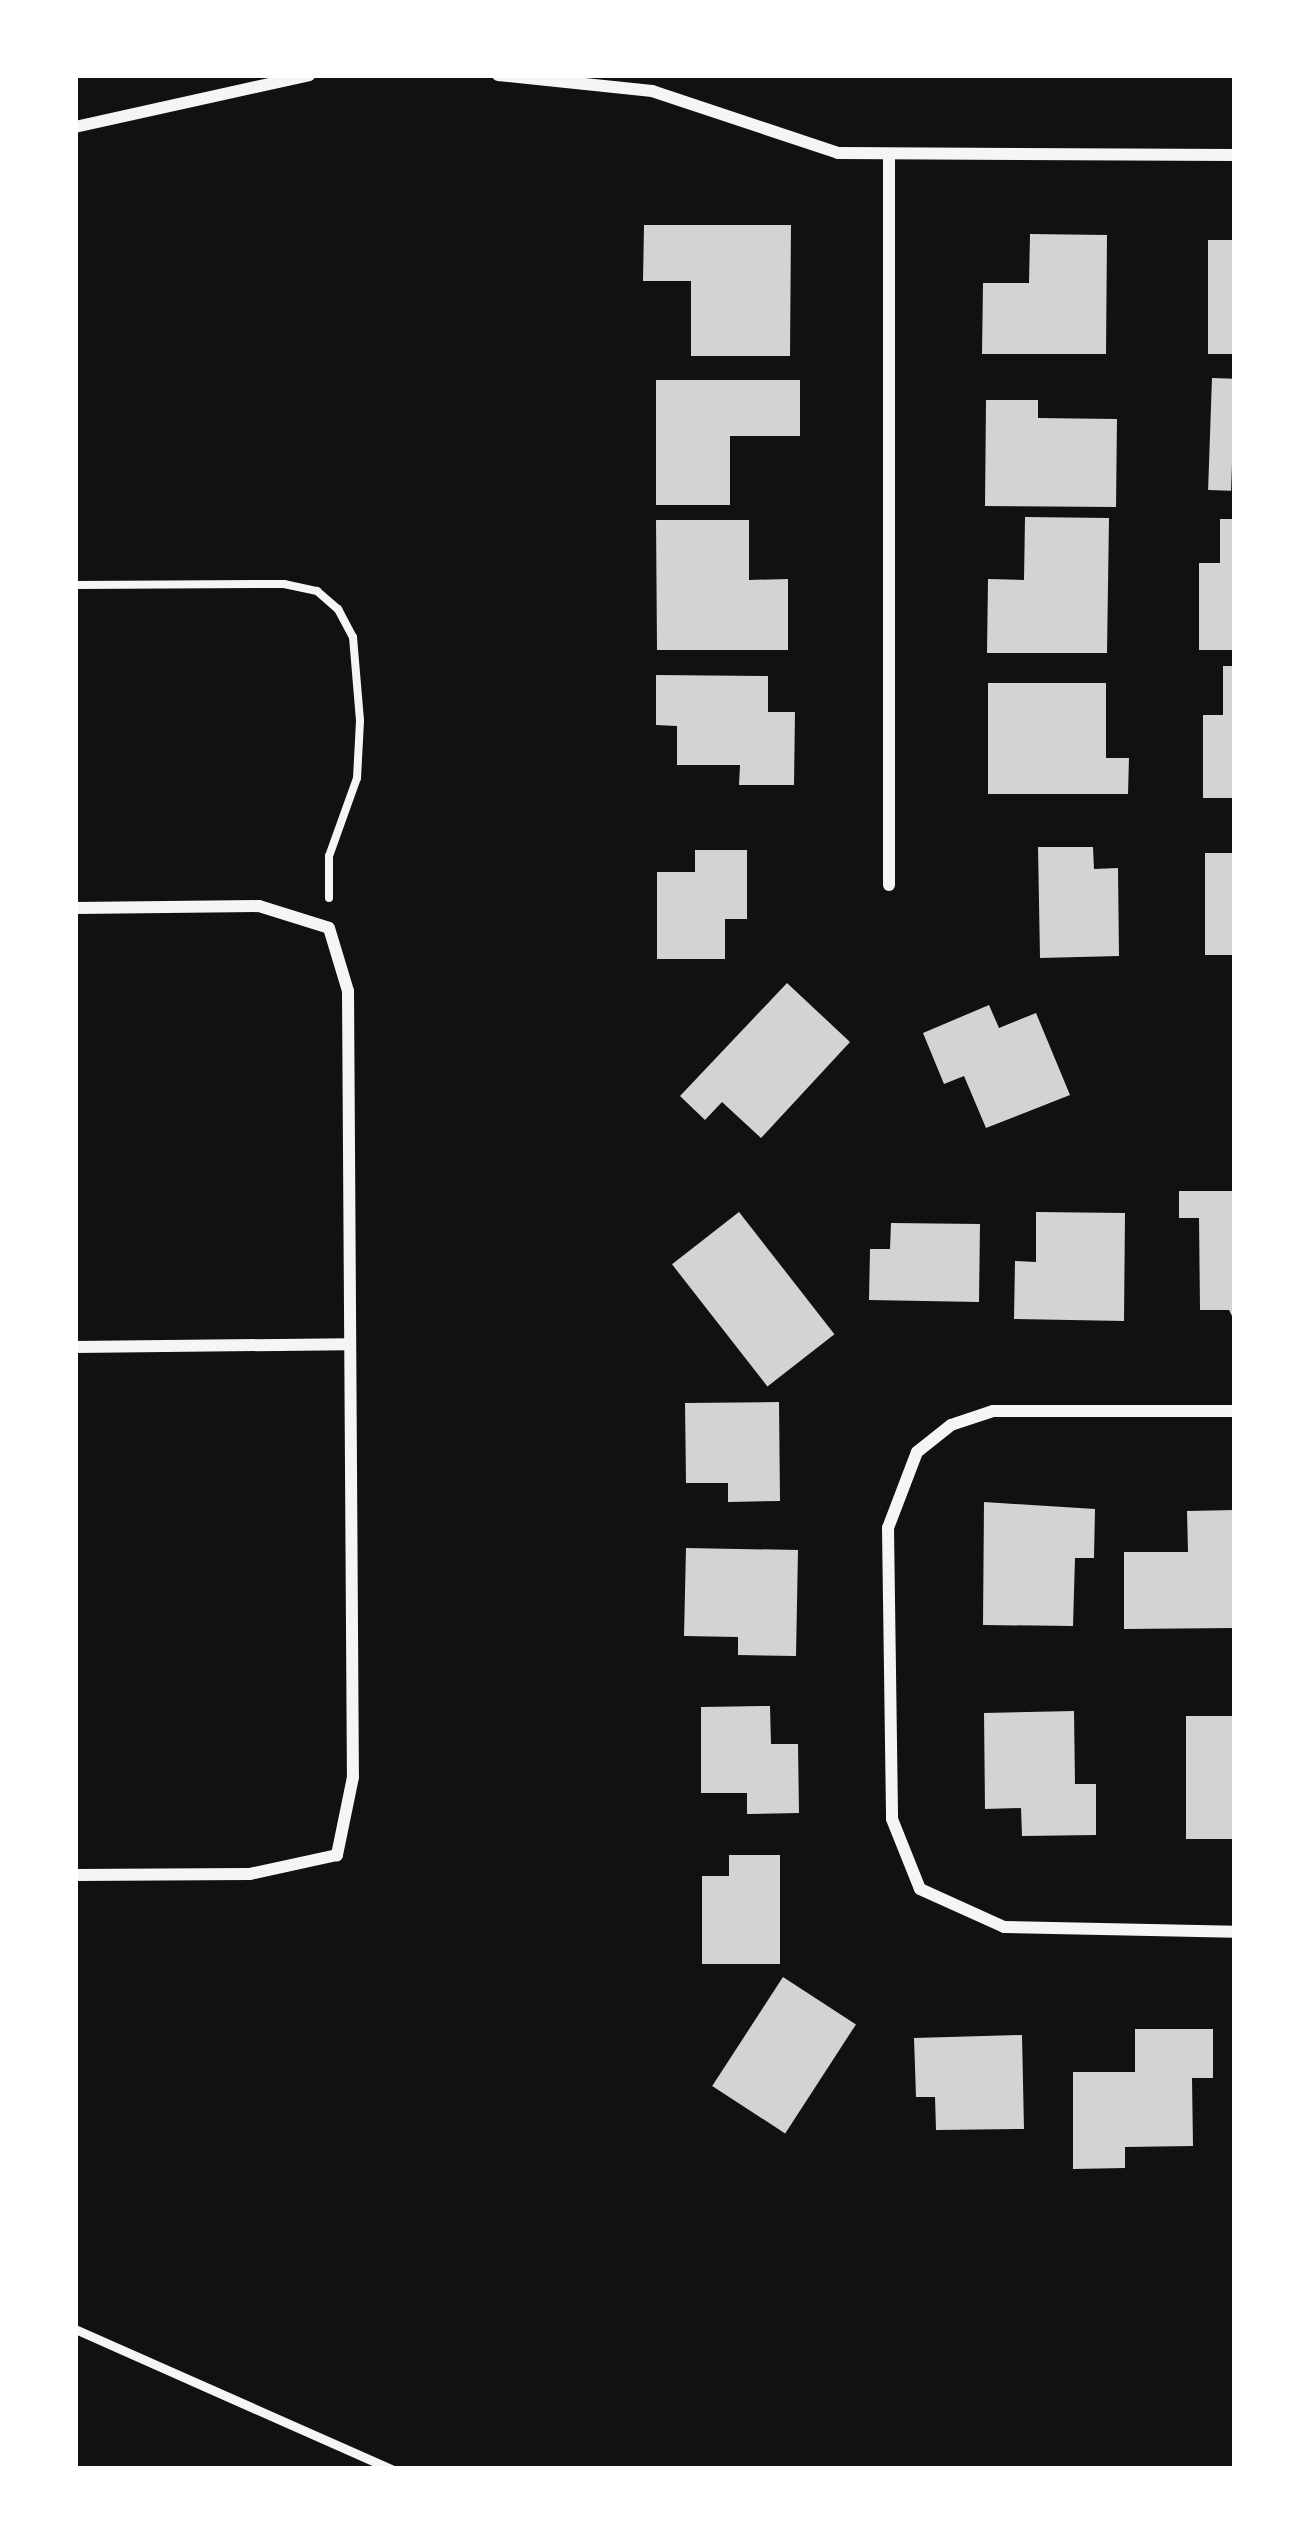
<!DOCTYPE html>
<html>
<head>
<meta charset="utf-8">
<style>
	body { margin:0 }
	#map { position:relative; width:1310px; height:2544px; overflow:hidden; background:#111; font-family:Spectral,serif }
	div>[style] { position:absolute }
	.building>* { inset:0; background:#d3d3d3; transform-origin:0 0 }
	.path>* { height:8px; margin:-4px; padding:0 4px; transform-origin:4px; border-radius:4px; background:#f5f5f5 }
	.service>* { height:9px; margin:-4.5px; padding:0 4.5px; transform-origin:4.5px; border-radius:4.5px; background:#f5f5f5 }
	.minor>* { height:12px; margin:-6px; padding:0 6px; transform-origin:6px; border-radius:6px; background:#f5f5f5 }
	span { translate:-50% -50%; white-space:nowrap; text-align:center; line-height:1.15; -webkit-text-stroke:9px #fff; paint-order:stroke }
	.frame { position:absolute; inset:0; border:78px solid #fff; pointer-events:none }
</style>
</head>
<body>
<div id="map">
	<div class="building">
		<div style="clip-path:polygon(644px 225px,791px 225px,790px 356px,691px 356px,691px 281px,643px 281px)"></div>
		<div style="clip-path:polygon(1030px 234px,1107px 235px,1106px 354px,982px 354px,983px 283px,1029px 283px)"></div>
		<div style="left:1235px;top:240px;width:114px;height:27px;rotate:90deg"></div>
		<div style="left:1212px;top:378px;width:23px;height:112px;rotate:2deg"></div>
		<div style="clip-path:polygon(656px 380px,800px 380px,800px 436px,730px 436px,730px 505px,656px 505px)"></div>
		<div style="clip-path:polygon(986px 400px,1038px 400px,1038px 418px,1117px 419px,1116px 507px,985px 506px)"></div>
		<div style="clip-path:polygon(1025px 517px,1109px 518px,1107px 653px,987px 653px,988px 579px,1024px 580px)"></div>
		<div style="clip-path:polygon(1220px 519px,1235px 519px,1235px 650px,1199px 650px,1199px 563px,1220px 563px)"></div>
		<div style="clip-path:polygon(656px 520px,749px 520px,749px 580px,788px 579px,788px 650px,657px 650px)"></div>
		<div style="clip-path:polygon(1223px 666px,1235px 666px,1235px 798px,1203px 798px,1203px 715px,1223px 715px)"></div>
		<div style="clip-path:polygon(656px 675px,768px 676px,768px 712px,795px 712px,794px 785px,739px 785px,740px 765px,677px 765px,677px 726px,656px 725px)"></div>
		<div style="clip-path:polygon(988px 683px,1106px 683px,1106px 758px,1129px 758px,1128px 794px,988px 794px)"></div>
		<div style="clip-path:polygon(1038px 847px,1093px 847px,1094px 869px,1118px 868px,1119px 956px,1040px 958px)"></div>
		<div style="clip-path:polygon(695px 850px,747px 850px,747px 919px,725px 919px,725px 959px,657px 959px,657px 872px,695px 872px)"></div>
		<div style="left:1205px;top:853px;width:30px;height:102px"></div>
		<div style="clip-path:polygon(787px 983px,850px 1042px,761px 1138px,722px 1102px,705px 1120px,680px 1096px)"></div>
		<div style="clip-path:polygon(989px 1005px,999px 1028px,1036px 1013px,1070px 1095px,986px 1128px,964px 1076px,944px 1084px,923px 1033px)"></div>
		<div style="clip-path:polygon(1179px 1191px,1235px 1191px,1235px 1322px,1229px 1310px,1200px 1310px,1199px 1218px,1179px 1218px)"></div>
		<div style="left:739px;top:1212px;width:155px;height:85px;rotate:52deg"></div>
		<div style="clip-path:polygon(1036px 1212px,1125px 1213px,1124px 1321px,1014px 1319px,1015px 1261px,1036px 1262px)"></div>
		<div style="clip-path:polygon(891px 1223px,980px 1224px,979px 1302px,869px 1300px,870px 1249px,890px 1249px)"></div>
		<div style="clip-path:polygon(779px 1402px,780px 1501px,728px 1502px,728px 1483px,686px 1483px,685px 1403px)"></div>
		<div style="clip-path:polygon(984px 1502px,1095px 1509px,1094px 1558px,1075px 1558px,1073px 1626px,983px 1625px)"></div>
		<div style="clip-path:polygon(1235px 1510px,1235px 1628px,1124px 1629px,1124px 1552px,1188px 1552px,1187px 1511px)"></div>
		<div style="clip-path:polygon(686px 1548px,798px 1550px,796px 1656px,738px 1655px,738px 1637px,684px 1636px)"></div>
		<div style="clip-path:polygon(770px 1706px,771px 1744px,798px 1744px,799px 1813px,747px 1814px,747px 1793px,701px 1793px,701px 1707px)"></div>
		<div style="clip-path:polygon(1074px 1711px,1075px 1784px,1096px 1784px,1096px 1835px,1022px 1836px,1021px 1808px,985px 1809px,984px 1713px)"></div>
		<div style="left:1186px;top:1716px;width:49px;height:123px"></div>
		<div style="clip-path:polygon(729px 1855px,780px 1855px,780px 1964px,702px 1964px,702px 1876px,729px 1876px)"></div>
		<div style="left:783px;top:1977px;width:87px;height:130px;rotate:33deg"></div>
		<div style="clip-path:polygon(1135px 2029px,1213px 2029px,1213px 2078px,1192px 2078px,1193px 2146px,1125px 2147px,1125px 2168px,1073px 2169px,1073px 2072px,1135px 2072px)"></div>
		<div style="clip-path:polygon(1022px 2035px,1024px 2129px,936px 2130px,935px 2097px,916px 2097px,914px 2038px)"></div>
	</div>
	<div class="path">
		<div style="left:75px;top:585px;width:209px;rotate:-0.3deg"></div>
		<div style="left:284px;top:584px;width:34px;rotate:12deg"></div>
		<div style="left:317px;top:591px;width:28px;rotate:41deg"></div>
		<div style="left:338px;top:609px;width:32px;rotate:62deg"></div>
		<div style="left:353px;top:637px;width:84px;rotate:85.2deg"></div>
		<div style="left:360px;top:721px;width:57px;rotate:93deg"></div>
		<div style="left:357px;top:778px;width:83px;rotate:109.7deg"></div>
		<div style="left:329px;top:856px;width:42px;rotate:90deg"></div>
	</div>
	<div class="service">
		<div style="left:75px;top:2329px;width:346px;rotate:23.9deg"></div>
	</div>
	<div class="minor">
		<div style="left:498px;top:75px;width:155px;rotate:5.9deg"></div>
		<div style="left:652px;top:91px;width:196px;rotate:18.4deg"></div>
		<div style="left:838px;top:153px;width:397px;rotate:0.3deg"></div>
		<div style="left:75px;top:127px;width:240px;rotate:-12.5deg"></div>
		<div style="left:889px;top:885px;width:729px;rotate:-90deg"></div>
		<div style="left:75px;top:908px;width:184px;rotate:-0.6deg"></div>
		<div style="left:259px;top:906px;width:73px;rotate:17.4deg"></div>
		<div style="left:329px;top:928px;width:66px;rotate:73.2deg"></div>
		<div style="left:348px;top:991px;width:786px;rotate:89.64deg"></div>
		<div style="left:353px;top:1777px;width:80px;rotate:101.6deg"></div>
		<div style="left:337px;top:1855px;width:89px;rotate:167.7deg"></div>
		<div style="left:250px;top:1874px;width:175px;rotate:179.7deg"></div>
		<div style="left:75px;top:1347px;width:273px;rotate:-0.6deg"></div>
		<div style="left:1235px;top:1411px;width:242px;rotate:180deg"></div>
		<div style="left:993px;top:1411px;width:44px;rotate:161.6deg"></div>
		<div style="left:951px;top:1425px;width:43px;rotate:141.5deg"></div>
		<div style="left:917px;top:1452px;width:81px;rotate:110.9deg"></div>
		<div style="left:888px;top:1528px;width:291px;rotate:89.2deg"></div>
		<div style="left:892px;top:1819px;width:75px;rotate:68.2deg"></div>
		<div style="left:920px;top:1889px;width:92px;rotate:24.3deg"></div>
		<div style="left:1004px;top:1927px;width:231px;rotate:1.2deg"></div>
	</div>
	<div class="frame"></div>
</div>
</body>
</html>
